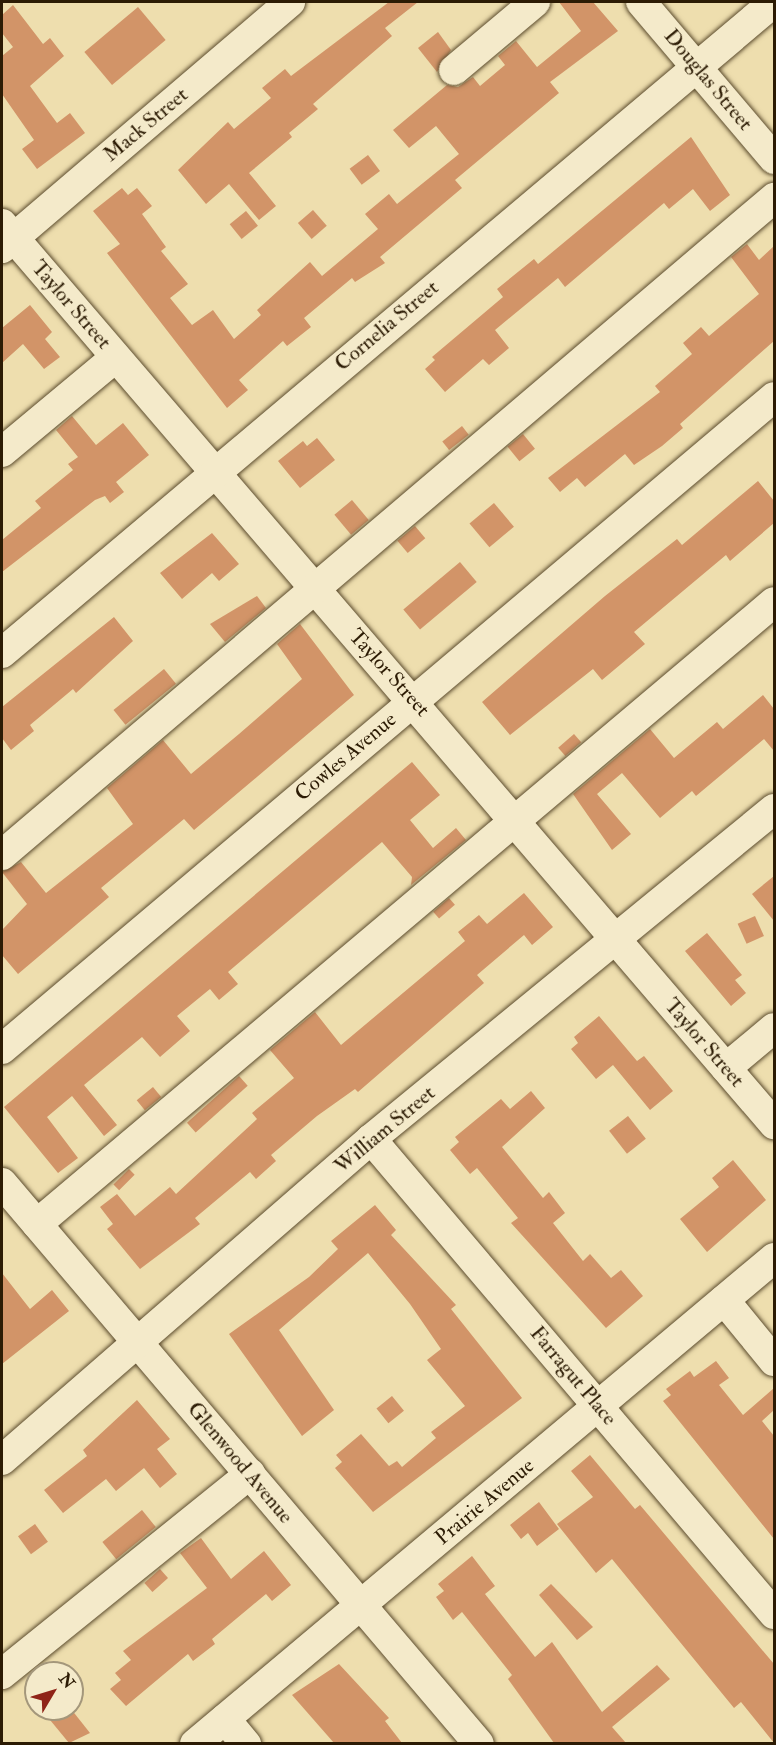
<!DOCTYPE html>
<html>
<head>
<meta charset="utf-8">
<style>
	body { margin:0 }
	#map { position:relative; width:776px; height:1745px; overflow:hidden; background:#eedeae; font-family:"IM FELL Double Pica",serif }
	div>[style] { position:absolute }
	.building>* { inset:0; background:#d29468; transform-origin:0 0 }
	.roads { filter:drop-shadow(0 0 2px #5c4c2e) drop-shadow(0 0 2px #5c4c2e) }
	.minor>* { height:30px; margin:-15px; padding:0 15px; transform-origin:15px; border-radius:15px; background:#f4eaca }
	span { translate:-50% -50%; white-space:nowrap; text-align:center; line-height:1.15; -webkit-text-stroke:4.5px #f4eaca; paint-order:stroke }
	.street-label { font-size:21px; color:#2c1b04 }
	.frame { position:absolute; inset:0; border:3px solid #2c1b04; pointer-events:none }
	.north { position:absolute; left:24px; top:1661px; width:60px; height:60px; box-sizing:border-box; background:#f4eaca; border:2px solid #a4977b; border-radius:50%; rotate:52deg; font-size:16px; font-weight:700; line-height:24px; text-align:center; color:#2c1b04 }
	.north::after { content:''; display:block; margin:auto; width:21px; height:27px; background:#8f2418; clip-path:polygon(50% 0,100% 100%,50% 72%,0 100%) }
</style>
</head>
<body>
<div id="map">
	<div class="building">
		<div style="clip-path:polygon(389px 2px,418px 2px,385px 28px,392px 36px,313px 104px,318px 109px,289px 133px,292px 137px,249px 173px,276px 206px,259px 220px,229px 184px,206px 204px,178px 170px,228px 122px,234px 129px,271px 98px,262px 88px,285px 69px,291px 76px)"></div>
		<div style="clip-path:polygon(559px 2px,593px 2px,618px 31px,550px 82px,559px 93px,455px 180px,462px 188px,380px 257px,385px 263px,355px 282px,352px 278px,304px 318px,311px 327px,287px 346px,283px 341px,239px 380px,248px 390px,227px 408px,107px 253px,120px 244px,93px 211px,122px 188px,128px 195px,137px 188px,152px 206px,142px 214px,166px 247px,161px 251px,188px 284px,170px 298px,192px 325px,213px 310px,234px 339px,261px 315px,257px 310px,310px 262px,322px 276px,378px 229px,365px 214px,389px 194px,397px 204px,459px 154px,436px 126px,409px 148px,393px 130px,447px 85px,458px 87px,473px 77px,480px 86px,505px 65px,498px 56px,516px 41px,537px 67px,581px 31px)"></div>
		<div style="clip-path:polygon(13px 5px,43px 44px,50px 38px,64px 56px,30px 86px,57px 123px,70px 113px,85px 133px,37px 169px,22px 149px,34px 140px,2px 94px,2px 56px,13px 47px,2px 33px,2px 15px)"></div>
		<div style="left:138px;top:7px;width:43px;height:70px;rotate:50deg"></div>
		<div style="clip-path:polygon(438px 32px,451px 50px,437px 72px,418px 48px)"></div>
		<div style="clip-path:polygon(691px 137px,730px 195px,710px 211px,693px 189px,669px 209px,664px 203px,565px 287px,558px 278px,495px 330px,509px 348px,489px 365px,483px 359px,445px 392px,425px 369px,435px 360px,432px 357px,503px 297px,497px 289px,534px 259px,538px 264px)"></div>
		<div style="left:368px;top:155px;width:20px;height:23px;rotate:53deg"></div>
		<div style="left:313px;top:210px;width:21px;height:20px;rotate:49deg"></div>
		<div style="left:246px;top:211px;width:19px;height:21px;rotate:51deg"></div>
		<div style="clip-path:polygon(747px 244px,759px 260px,774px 246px,774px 341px,680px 424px,683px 428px,662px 446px,634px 465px,625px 454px,585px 487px,577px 478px,560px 492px,548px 478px,660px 392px,655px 386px,692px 354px,683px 343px,701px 327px,709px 336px,759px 294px,731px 257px)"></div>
		<div style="clip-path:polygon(30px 305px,52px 332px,45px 339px,60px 357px,44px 369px,23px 344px,2px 363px,2px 328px)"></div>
		<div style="clip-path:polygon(72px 416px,96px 445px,123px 423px,149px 455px,116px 482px,124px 492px,110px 503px,105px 496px,95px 500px,2px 572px,2px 540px,41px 508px,35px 501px,73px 470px,68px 464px,78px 457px,56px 430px)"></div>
		<div style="left:462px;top:426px;width:11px;height:25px;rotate:52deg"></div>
		<div style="left:523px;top:434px;width:19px;height:20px;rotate:51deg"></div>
		<div style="clip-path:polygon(317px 438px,335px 460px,300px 488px,278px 461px,303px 441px,307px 446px)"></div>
		<div style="clip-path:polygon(758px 481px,774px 501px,774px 523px,730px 561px,726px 555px,634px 632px,645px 644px,602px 680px,593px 669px,510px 735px,482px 702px,605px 596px,677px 539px,682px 545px)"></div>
		<div style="left:352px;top:500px;width:26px;height:23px;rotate:50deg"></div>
		<div style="left:494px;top:503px;width:31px;height:32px;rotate:50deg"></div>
		<div style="left:415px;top:526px;width:16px;height:23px;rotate:50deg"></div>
		<div style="clip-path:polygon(212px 533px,239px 564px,219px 581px,212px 573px,182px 599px,160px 573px)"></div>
		<div style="left:460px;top:562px;width:26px;height:74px;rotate:50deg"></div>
		<div style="clip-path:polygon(257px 596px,266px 608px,225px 642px,210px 624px)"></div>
		<div style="clip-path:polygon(114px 617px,133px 641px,76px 693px,73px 689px,30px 725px,34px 731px,11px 750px,2px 738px,2px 707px)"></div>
		<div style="clip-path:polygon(300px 624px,354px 695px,194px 830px,184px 819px,101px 888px,109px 897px,18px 974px,2px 955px,2px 930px,27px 904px,2px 872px,21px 862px,46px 893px,133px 824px,107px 788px,163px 740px,191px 774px,239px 734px,302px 679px,277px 644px)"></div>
		<div style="left:164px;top:669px;width:19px;height:65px;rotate:51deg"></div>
		<div style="clip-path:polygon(763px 695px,774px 709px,774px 751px,764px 739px,696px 796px,692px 791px,660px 818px,622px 773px,597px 794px,631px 834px,612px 850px,573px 794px,650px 729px,674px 758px,717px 722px,723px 729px)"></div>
		<div style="left:574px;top:734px;width:11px;height:21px;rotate:49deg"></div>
		<div style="clip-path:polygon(412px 762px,440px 795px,410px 820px,433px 848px,456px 828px,466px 840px,411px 885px,412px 877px,382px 842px,228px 972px,238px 984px,219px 1000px,210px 989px,177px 1016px,190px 1031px,160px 1057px,142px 1037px,84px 1085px,117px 1125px,104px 1136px,72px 1096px,47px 1117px,78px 1158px,58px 1173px,4px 1107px)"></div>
		<div style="clip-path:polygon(774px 876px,774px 921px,752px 894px)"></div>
		<div style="clip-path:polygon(524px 893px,553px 927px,532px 945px,524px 935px,477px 975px,484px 983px,358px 1092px,355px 1089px,317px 1116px,271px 1155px,276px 1161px,256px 1179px,250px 1172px,195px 1218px,200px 1224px,140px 1269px,107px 1229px,113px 1224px,100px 1207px,117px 1194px,135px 1216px,170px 1187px,176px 1194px,257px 1119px,252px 1113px,294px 1078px,270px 1050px,315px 1012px,341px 1045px,465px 941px,458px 932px,479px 915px,487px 924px)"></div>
		<div style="left:449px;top:898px;width:9px;height:21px;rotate:49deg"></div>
		<div style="left:755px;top:916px;width:22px;height:19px;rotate:66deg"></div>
		<div style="clip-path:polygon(707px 933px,742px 975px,735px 980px,746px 993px,731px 1006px,685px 951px)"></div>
		<div style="clip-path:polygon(599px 1016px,637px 1061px,644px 1056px,673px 1091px,650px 1110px,613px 1065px,596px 1079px,571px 1049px,578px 1043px,574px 1037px)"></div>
		<div style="left:239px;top:1076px;width:13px;height:70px;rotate:48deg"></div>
		<div style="left:153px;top:1087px;width:13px;height:21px;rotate:51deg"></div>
		<div style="clip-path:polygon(531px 1091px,545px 1108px,502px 1147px,543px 1198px,549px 1192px,565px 1213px,553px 1223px,583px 1261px,590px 1254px,611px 1278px,621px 1270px,643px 1296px,606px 1328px,511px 1223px,518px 1218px,477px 1168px,470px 1174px,450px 1150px,459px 1142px,455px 1137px,501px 1099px,510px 1109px)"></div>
		<div style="left:628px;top:1116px;width:29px;height:24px;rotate:52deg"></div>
		<div style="clip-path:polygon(733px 1160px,766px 1200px,707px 1252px,680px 1219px,719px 1187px,712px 1178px)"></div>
		<div style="left:129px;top:1169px;width:8px;height:22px;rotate:45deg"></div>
		<div style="clip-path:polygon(375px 1205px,396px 1230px,391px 1235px,456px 1305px,451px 1309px,522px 1398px,373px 1512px,335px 1468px,342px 1462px,336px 1455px,361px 1434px,389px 1466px,397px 1461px,402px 1467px,436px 1438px,431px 1432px,465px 1406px,427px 1360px,441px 1349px,410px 1304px,368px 1253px,279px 1330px,334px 1410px,302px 1436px,229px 1334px,309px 1277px,338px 1249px,331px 1241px)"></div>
		<div style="clip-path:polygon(2px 1273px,30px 1309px,52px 1290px,69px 1311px,2px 1364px)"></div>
		<div style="clip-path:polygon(716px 1361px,729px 1378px,719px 1385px,743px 1415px,774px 1388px,774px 1410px,762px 1421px,774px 1436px,774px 1539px,663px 1401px,671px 1395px,666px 1389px,690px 1371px,694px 1377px)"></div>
		<div style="left:392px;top:1396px;width:19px;height:20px;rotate:51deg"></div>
		<div style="clip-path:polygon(137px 1400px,170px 1439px,157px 1449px,177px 1474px,160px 1488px,144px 1468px,116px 1491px,106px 1479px,63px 1513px,44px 1490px,87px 1456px,83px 1450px)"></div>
		<div style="clip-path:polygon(590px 1455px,635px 1509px,640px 1505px,774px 1664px,774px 1743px,741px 1702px,734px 1708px,612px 1559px,596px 1573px,557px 1524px,593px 1497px,571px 1471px)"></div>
		<div style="clip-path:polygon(539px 1502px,559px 1529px,537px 1546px,528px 1533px,521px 1539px,510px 1525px)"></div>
		<div style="left:142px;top:1510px;width:22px;height:51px;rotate:51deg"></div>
		<div style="left:35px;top:1524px;width:22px;height:21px;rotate:54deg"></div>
		<div style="clip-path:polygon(201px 1538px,231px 1579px,264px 1551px,291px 1585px,272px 1601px,266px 1594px,212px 1639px,215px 1644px,193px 1661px,188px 1654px,126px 1706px,110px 1689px,121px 1680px,115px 1673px,131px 1660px,123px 1651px,207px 1588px,180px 1553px)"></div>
		<div style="clip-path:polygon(472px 1556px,495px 1586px,485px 1594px,535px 1657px,552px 1642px,602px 1712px,657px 1665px,670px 1679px,612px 1727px,626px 1743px,554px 1743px,508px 1679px,512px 1675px,462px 1612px,453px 1620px,436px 1597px,444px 1591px,438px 1584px)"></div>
		<div style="left:160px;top:1569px;width:12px;height:21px;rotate:48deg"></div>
		<div style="clip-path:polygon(551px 1584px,593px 1627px,577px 1640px,539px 1595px)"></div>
		<div style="clip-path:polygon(339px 1664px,389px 1718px,385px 1721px,402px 1743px,334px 1743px,292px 1695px)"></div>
		<div style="clip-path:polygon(41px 1709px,71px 1709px,90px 1733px,69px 1743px)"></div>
	</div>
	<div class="roads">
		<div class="minor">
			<div style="left:641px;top:2px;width:206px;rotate:49.7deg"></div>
			<div style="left:454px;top:70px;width:106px;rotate:-40deg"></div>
			<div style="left:2px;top:224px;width:1186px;rotate:49.38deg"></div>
			<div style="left:2px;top:248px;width:379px;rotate:-40.5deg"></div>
			<div style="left:2px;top:452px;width:148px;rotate:-39.8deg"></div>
			<div style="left:2px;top:653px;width:1010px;rotate:-40.14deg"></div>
			<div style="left:2px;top:855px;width:1014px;rotate:-40.4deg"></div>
			<div style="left:2px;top:1049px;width:1010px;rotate:-40.18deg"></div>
			<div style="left:726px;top:1068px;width:62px;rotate:-39.8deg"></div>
			<div style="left:371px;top:1139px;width:623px;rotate:49.69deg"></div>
			<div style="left:2px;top:1183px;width:736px;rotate:49.63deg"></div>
			<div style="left:37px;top:1224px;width:964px;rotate:-40.16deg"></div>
			<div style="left:724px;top:1300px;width:79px;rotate:50.7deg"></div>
			<div style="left:2px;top:1460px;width:489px;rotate:-41deg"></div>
			<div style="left:371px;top:1139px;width:521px;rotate:-39.31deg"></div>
			<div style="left:2px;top:1674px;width:319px;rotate:-38.9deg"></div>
			<div style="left:225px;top:1719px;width:33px;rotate:50deg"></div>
			<div style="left:195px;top:1744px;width:756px;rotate:-40.01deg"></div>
		</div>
	</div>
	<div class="street-label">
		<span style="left:708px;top:80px;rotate:50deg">Douglas Street</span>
		<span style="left:146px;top:125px;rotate:-40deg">Mack Street</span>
		<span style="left:71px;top:305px;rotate:49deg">Taylor Street</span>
		<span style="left:387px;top:326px;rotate:-40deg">Cornelia Street</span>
		<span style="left:389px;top:673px;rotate:48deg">Taylor Street</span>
		<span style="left:346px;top:757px;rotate:-40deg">Cowles Avenue</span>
		<span style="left:704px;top:1043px;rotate:49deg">Taylor Street</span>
		<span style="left:385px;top:1130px;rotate:-40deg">William Street</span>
		<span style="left:573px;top:1376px;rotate:50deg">Farragut Place</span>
		<span style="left:240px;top:1463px;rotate:50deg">Glenwood Avenue</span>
		<span style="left:485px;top:1502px;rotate:-40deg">Prairie Avenue</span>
	</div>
	<div class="frame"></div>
	<div class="north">N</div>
</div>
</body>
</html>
